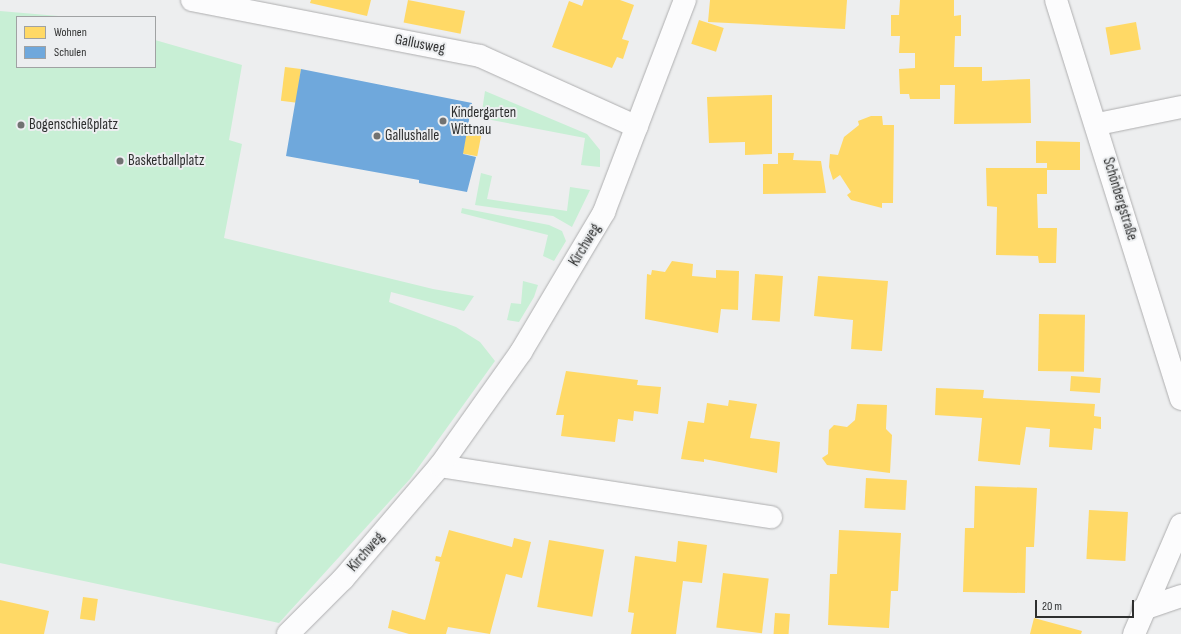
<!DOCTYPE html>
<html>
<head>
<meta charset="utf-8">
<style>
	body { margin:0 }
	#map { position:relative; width:1181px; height:634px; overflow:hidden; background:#edeeef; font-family:"Sofia Sans Condensed",sans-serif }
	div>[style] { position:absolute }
	.green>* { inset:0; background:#c8efd5 }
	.homes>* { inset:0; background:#ffd966; transform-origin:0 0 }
	.schools>* { inset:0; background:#6fa8dc }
	.roads { filter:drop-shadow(0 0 1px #aeaeaf) drop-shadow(0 0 1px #aeaeaf) }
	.street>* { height:22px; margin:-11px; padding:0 11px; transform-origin:11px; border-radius:11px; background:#fcfcfd }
	.dots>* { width:11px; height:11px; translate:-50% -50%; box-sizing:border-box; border:2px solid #eceef0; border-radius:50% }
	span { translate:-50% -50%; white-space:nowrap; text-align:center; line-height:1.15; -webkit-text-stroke:4px #eceef0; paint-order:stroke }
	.street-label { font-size:15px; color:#2e2f2f }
	.poi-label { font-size:15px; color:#2e2f2f }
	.left { translate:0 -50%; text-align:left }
	.legend { position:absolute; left:16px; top:16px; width:140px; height:52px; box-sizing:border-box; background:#eceef0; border:1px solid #a0a2a3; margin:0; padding:5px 7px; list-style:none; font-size:12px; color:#2e2f2f }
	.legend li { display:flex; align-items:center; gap:8px; height:20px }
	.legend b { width:20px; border:1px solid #a0a2a3 }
	.scale { position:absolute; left:1035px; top:600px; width:99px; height:18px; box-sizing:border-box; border:2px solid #2e2f2f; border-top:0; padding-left:5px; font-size:12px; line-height:14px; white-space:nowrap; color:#2e2f2f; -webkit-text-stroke:3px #eceef0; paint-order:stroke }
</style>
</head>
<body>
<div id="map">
	<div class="green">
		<div style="clip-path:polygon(0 11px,70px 17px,17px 17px,17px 67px,155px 67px,155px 40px,242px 65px,229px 140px,242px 144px,224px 238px,433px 289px,474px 296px,464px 311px,391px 292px,389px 302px,456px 327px,480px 342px,495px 361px,410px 479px,279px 623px,0 563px)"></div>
		<div style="clip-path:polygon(485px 91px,587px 134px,600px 150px,600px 167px,581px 165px,585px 138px,481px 118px)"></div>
		<div style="clip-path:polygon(481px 173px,492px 176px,487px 199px,567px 211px,570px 187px,590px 190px,572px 227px,553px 216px,475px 205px)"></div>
		<div style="clip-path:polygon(462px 208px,549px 225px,562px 231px,566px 241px,554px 261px,543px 256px,548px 235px,461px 213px)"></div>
		<div style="clip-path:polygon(523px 281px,538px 285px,534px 297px,519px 322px,507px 320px,511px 303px,521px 304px)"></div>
	</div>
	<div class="homes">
		<div style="clip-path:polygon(311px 0,371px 0,367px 16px,310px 3px)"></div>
		<div style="left:408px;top:0;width:58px;height:23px;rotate:11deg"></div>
		<div style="clip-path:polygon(584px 0,620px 0,634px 5px,622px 39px,629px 41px,623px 59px,617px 57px,612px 68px,552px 47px,569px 1px,582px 6px)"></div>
		<div style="clip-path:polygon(710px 0,847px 0,845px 29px,708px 22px)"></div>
		<div style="clip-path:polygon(900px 0,954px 0,954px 16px,961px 15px,961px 36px,955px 36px,954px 67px,982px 67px,982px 81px,1030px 79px,1031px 123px,954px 124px,955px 85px,940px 85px,940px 99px,910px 99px,909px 94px,900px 94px,899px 69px,915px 68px,915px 53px,899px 53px,900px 36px,891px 36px,891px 15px,899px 15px)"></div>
		<div style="left:699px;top:20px;width:26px;height:25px;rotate:18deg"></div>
		<div style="left:1136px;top:22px;width:28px;height:31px;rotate:80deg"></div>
		<div style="left:285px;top:67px;width:16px;height:34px;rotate:7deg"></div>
		<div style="clip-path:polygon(772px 95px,772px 154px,745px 155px,745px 142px,709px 143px,707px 97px)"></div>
		<div style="clip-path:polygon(871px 116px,882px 116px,883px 125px,894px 125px,893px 203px,882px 203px,882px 208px,851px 200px,847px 195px,851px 192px,840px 175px,833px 180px,829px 167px,830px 154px,838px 155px,844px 137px,859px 125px,858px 121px)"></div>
		<div style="left:468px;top:125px;width:15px;height:29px;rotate:11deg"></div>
		<div style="clip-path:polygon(1036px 141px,1080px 142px,1080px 170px,1047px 170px,1047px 194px,1037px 194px,1038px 228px,1057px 228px,1056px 263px,1039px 263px,1038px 256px,996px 255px,997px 207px,987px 206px,986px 168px,1047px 168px,1047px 163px,1036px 163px)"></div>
		<div style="clip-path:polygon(778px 153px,794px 153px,793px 160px,821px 161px,826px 193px,763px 194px,763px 164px,778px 164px)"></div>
		<div style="clip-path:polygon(672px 261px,693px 264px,692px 276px,716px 278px,716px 270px,739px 271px,738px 310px,721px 309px,718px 333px,645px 319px,647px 274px,651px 275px,652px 270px,665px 272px)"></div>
		<div style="left:755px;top:274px;width:28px;height:46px;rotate:4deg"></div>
		<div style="clip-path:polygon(818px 276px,888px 281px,882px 351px,851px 349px,853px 320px,814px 316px)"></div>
		<div style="left:1039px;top:314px;width:46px;height:57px;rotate:1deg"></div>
		<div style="clip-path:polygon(566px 371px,638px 380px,637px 385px,661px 387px,658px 414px,634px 411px,633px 421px,618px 419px,615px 442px,561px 436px,564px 415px,556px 415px)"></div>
		<div style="left:1071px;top:376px;width:30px;height:15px;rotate:4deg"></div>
		<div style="clip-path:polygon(936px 388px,984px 390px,983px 398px,1095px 404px,1094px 416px,1101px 417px,1101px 429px,1094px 428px,1092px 450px,1049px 447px,1050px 429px,1026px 427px,1020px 465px,978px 461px,982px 418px,935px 415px)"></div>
		<div style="clip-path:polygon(729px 400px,757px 404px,750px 438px,780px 442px,777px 473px,704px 459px,704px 462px,681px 459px,688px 421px,704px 423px,707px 403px,728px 406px)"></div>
		<div style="clip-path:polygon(857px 404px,887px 405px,886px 429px,892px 435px,890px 473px,827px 465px,822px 458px,828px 454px,829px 430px,834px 425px,847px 427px,855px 420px)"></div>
		<div style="left:866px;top:478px;width:41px;height:30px;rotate:3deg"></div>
		<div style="clip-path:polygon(975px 486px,1037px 488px,1034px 547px,1026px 547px,1025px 593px,963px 592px,965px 528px,974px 528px)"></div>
		<div style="left:1089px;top:510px;width:39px;height:49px;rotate:3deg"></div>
		<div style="clip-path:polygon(449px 530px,512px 547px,514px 538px,531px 542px,522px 578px,506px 574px,490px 634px,448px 627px,446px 634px,409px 634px,388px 628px,392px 610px,425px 620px,440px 562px,435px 561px,436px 556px,441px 557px)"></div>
		<div style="clip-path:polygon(839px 530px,901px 533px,898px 591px,891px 591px,889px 628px,828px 625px,830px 574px,837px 574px)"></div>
		<div style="left:549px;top:540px;width:56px;height:68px;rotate:10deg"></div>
		<div style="clip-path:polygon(678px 541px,707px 545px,702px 583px,683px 581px,676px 634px,631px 634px,634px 613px,628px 612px,635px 556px,676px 562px)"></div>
		<div style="left:723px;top:573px;width:46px;height:55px;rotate:7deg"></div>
		<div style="left:83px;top:597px;width:15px;height:22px;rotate:8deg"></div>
		<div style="clip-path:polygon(0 600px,49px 611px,44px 634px,0 634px)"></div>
		<div style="left:775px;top:613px;width:15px;height:21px;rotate:4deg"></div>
		<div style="clip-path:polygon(1034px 618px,1082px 631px,1081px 634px,1030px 634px)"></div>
	</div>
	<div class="schools">
		<div style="clip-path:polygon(301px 69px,472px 103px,463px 154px,476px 157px,467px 192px,419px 183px,419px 180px,286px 156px)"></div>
	</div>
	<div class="roads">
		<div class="street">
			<div style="left:192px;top:0;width:293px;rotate:11deg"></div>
			<div style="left:480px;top:56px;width:172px;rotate:24.3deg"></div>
			<div style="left:1056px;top:0;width:418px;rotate:72.6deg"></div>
			<div style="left:1098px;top:124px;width:85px;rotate:-11.6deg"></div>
			<div style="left:440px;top:466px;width:335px;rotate:8.8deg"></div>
			<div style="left:1143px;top:609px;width:40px;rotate:-18.9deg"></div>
			<div style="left:288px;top:634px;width:78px;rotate:-45deg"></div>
			<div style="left:343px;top:579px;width:149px;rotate:-49.4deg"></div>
			<div style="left:440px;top:466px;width:140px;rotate:-54.6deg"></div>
			<div style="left:521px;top:352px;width:163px;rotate:-59.3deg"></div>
			<div style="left:604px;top:212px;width:227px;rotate:-69.1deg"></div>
			<div style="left:1134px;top:634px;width:119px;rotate:-66.7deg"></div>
		</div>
	</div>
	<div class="dots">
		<div style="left:443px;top:121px;background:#717272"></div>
		<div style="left:21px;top:125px;background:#717272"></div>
		<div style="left:377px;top:136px;background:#717272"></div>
		<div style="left:120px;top:161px;background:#717272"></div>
	</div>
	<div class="street-label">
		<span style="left:420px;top:44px;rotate:11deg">Gallusweg</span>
		<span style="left:1120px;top:199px;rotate:73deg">Schönbergstraße</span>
		<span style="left:585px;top:245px;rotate:-59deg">Kirchweg</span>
		<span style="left:366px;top:552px;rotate:-49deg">Kirchweg</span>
	</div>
	<div class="poi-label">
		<span class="left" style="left:451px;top:121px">Kindergarten<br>Wittnau</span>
		<span class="left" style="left:29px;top:125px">Bogenschießplatz</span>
		<span class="left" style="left:385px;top:136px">Gallushalle</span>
		<span class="left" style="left:128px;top:161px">Basketballplatz</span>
	</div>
	<ul class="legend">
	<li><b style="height:11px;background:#ffd966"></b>Wohnen</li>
	<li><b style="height:11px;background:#6fa8dc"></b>Schulen</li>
	</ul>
	<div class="scale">20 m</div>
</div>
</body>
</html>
